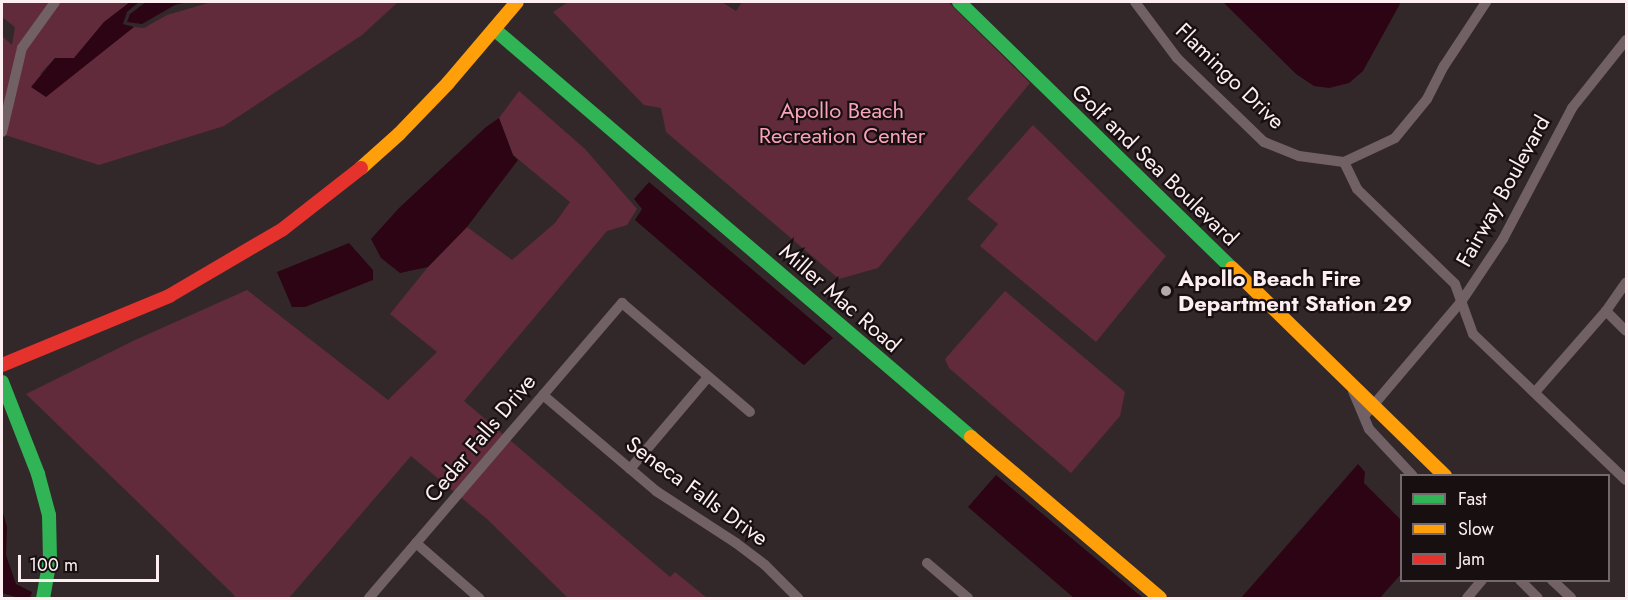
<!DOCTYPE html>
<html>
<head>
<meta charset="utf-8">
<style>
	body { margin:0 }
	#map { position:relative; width:1628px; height:600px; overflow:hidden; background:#32282a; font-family:Jost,sans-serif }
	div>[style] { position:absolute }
	.green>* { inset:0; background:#612b3c }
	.water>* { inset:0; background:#2d0413 }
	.street>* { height:10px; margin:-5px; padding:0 5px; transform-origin:5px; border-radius:5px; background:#716165 }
	.fast>* { height:14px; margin:-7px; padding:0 7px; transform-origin:7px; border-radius:7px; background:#30b455 }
	.slow>* { height:14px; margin:-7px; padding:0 7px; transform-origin:7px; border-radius:7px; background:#ff9f0a }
	.jam>* { height:14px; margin:-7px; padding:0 7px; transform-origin:7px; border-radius:7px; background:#e5322d }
	.dots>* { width:16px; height:16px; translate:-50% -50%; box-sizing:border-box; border:3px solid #180f11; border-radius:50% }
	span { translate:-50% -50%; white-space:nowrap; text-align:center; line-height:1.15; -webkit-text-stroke:4.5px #180f11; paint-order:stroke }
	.street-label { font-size:22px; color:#fceef1 }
	.park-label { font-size:22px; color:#f9a3ba }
	.poi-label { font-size:22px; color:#fceef1; font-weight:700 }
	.left { translate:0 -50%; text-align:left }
	.frame { position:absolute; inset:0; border:3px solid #fceef1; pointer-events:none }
	.legend { position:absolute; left:1400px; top:474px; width:210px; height:108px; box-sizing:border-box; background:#180f11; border:2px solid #73686b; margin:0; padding:8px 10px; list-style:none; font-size:18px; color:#fceef1 }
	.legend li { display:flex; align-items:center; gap:12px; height:30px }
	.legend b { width:30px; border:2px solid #73686b }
	.scale { position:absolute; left:18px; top:555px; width:141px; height:27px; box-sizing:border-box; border:3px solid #fceef1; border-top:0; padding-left:8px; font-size:18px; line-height:21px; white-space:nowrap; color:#fceef1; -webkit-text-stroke:4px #180f11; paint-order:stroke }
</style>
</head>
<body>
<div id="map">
	<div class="green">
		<div style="clip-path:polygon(2px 2px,50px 2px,18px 46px,2px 117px,2px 36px,12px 45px,15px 27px,2px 17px)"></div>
		<div style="clip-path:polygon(61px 2px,130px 2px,104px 22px,74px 58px,55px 58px,39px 75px,106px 47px,134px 27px,144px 28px,167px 15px,208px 3px,398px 2px,362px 35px,224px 126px,99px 165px,5px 135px,27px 49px)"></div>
		<div style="clip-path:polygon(568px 2px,722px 2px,736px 11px,742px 2px,948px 2px,1030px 83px,878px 268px,839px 279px,666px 132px,661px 108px,644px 105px,553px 12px)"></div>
		<div style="clip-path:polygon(519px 91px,585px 149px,637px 209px,627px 225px,607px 231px,464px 401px,670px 577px,675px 572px,707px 598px,568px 598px,487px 519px,411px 456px,289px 598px,233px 598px,235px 596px,26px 394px,135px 340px,247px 290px,388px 400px,437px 352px,390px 314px,428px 267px,467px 227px,512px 260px,555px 223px,570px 202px,513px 155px,499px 118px)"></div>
		<div style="clip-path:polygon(1033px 125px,1166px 256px,1096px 342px,980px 246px,998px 224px,967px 199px)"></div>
		<div style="clip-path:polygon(1005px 291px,1125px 392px,1120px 416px,1071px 473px,949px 368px,945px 359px)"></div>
	</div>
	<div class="water">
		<div style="clip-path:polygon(130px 2px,139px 2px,127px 12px,123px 24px,134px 27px,46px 97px,31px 87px,55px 58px,74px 58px,104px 22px)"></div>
		<div style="clip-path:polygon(146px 2px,188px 2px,175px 5px,142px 24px,127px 22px,130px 14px)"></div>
		<div style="clip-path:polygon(1223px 2px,1401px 2px,1363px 71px,1349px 83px,1329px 88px,1314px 86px,1296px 74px)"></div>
		<div style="clip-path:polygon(499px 118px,513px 155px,518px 160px,467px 227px,428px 267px,400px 273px,381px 258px,371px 239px,399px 208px,486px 127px)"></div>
		<div style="clip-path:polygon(649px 182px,833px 338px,804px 365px,801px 363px,635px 220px,642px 209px,634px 199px)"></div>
		<div style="clip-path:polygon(349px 243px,373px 270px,373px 280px,305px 307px,292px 307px,277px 272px)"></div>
		<div style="clip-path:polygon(1358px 464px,1365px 472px,1364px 483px,1401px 520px,1401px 574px,1380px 598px,1241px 598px)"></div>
		<div style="clip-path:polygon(996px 475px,1143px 598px,1074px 598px,968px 507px)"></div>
		<div style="clip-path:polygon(2px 509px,7px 527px,6px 555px,16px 584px,32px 592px,30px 598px,19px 598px,2px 593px)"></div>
	</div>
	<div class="street">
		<div style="left:1135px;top:2px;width:70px;rotate:53.1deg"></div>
		<div style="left:1177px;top:58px;width:121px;rotate:44deg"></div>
		<div style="left:1264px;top:142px;width:38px;rotate:22deg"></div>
		<div style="left:1299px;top:156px;width:45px;rotate:7.6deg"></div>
		<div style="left:1344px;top:162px;width:56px;rotate:-25.2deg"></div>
		<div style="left:1395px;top:138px;width:50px;rotate:-50.6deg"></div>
		<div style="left:1427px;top:99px;width:37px;rotate:-63deg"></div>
		<div style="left:1444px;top:66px;width:77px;rotate:-56.7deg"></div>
		<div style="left:2px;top:132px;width:86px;rotate:-76.6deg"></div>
		<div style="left:22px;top:48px;width:57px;rotate:-54.3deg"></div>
		<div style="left:1344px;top:162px;width:30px;rotate:64deg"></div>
		<div style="left:1357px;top:189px;width:136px;rotate:44.1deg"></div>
		<div style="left:1455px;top:284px;width:53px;rotate:70.2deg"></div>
		<div style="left:1473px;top:334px;width:211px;rotate:43.7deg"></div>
		<div style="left:1606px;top:311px;width:28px;rotate:45deg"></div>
		<div style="left:1353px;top:391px;width:41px;rotate:67.2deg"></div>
		<div style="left:1369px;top:429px;width:64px;rotate:46.9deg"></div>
		<div style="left:1536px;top:391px;width:106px;rotate:-48.8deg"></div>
		<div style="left:1606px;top:311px;width:35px;rotate:-55deg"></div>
		<div style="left:543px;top:395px;width:148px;rotate:40.3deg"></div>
		<div style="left:656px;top:491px;width:95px;rotate:33deg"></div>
		<div style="left:736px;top:543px;width:36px;rotate:37deg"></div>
		<div style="left:765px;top:565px;width:47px;rotate:45deg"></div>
		<div style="left:1365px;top:415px;width:148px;rotate:-49.7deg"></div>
		<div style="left:1461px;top:302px;width:76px;rotate:-56.3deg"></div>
		<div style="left:1503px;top:239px;width:148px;rotate:-62.2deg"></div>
		<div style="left:1572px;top:108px;width:87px;rotate:-51.5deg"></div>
		<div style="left:630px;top:469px;width:121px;rotate:-49.7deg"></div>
		<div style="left:416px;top:543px;width:84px;rotate:41.1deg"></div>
		<div style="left:927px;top:563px;width:54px;rotate:40.5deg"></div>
		<div style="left:1520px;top:580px;width:25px;rotate:45deg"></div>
		<div style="left:1552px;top:580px;width:26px;rotate:43deg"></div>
		<div style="left:369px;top:598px;width:389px;rotate:-49.4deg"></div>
		<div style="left:622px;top:303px;width:168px;rotate:40.4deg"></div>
		<div style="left:1467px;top:598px;width:23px;rotate:-50deg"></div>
	</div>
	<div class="fast">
		<div style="left:959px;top:2px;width:381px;rotate:44.3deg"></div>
		<div style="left:494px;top:29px;width:628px;rotate:40.54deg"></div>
		<div style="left:2px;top:382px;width:99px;rotate:68.6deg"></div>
		<div style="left:38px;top:474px;width:42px;rotate:75deg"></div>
		<div style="left:49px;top:515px;width:44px;rotate:88.7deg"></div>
		<div style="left:50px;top:559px;width:40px;rotate:100deg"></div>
	</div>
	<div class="slow">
		<div style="left:361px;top:168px;width:51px;rotate:-41.8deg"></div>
		<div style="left:399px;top:134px;width:71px;rotate:-46.1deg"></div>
		<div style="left:448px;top:83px;width:106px;rotate:-49.6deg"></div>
		<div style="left:1232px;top:268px;width:298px;rotate:44.3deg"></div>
		<div style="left:971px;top:437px;width:248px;rotate:40.4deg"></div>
	</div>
	<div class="jam">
		<div style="left:2px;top:365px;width:181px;rotate:-22.4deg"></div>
		<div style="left:169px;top:296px;width:132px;rotate:-30.4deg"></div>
		<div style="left:283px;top:229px;width:99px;rotate:-38deg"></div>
	</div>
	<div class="dots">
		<div style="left:1166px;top:291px;background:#b5a9ab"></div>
	</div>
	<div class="street-label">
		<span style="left:1230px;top:76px;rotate:44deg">Flamingo Drive</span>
		<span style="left:1155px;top:165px;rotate:44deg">Golf and Sea Boulevard</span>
		<span style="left:1503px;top:191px;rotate:-61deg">Fairway Boulevard</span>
		<span style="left:840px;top:298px;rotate:41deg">Miller Mac Road</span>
		<span style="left:480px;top:438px;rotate:-50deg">Cedar Falls Drive</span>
		<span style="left:697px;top:491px;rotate:36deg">Seneca Falls Drive</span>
	</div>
	<div class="park-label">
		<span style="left:842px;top:123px">Apollo Beach<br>Recreation Center</span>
	</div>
	<div class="poi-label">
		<span class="left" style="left:1178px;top:291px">Apollo Beach Fire<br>Department Station 29</span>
	</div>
	<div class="frame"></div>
	<ul class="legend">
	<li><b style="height:8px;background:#30b455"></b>Fast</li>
	<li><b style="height:8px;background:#ff9f0a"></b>Slow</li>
	<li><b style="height:8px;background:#e5322d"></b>Jam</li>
	</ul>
	<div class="scale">100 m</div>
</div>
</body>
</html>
